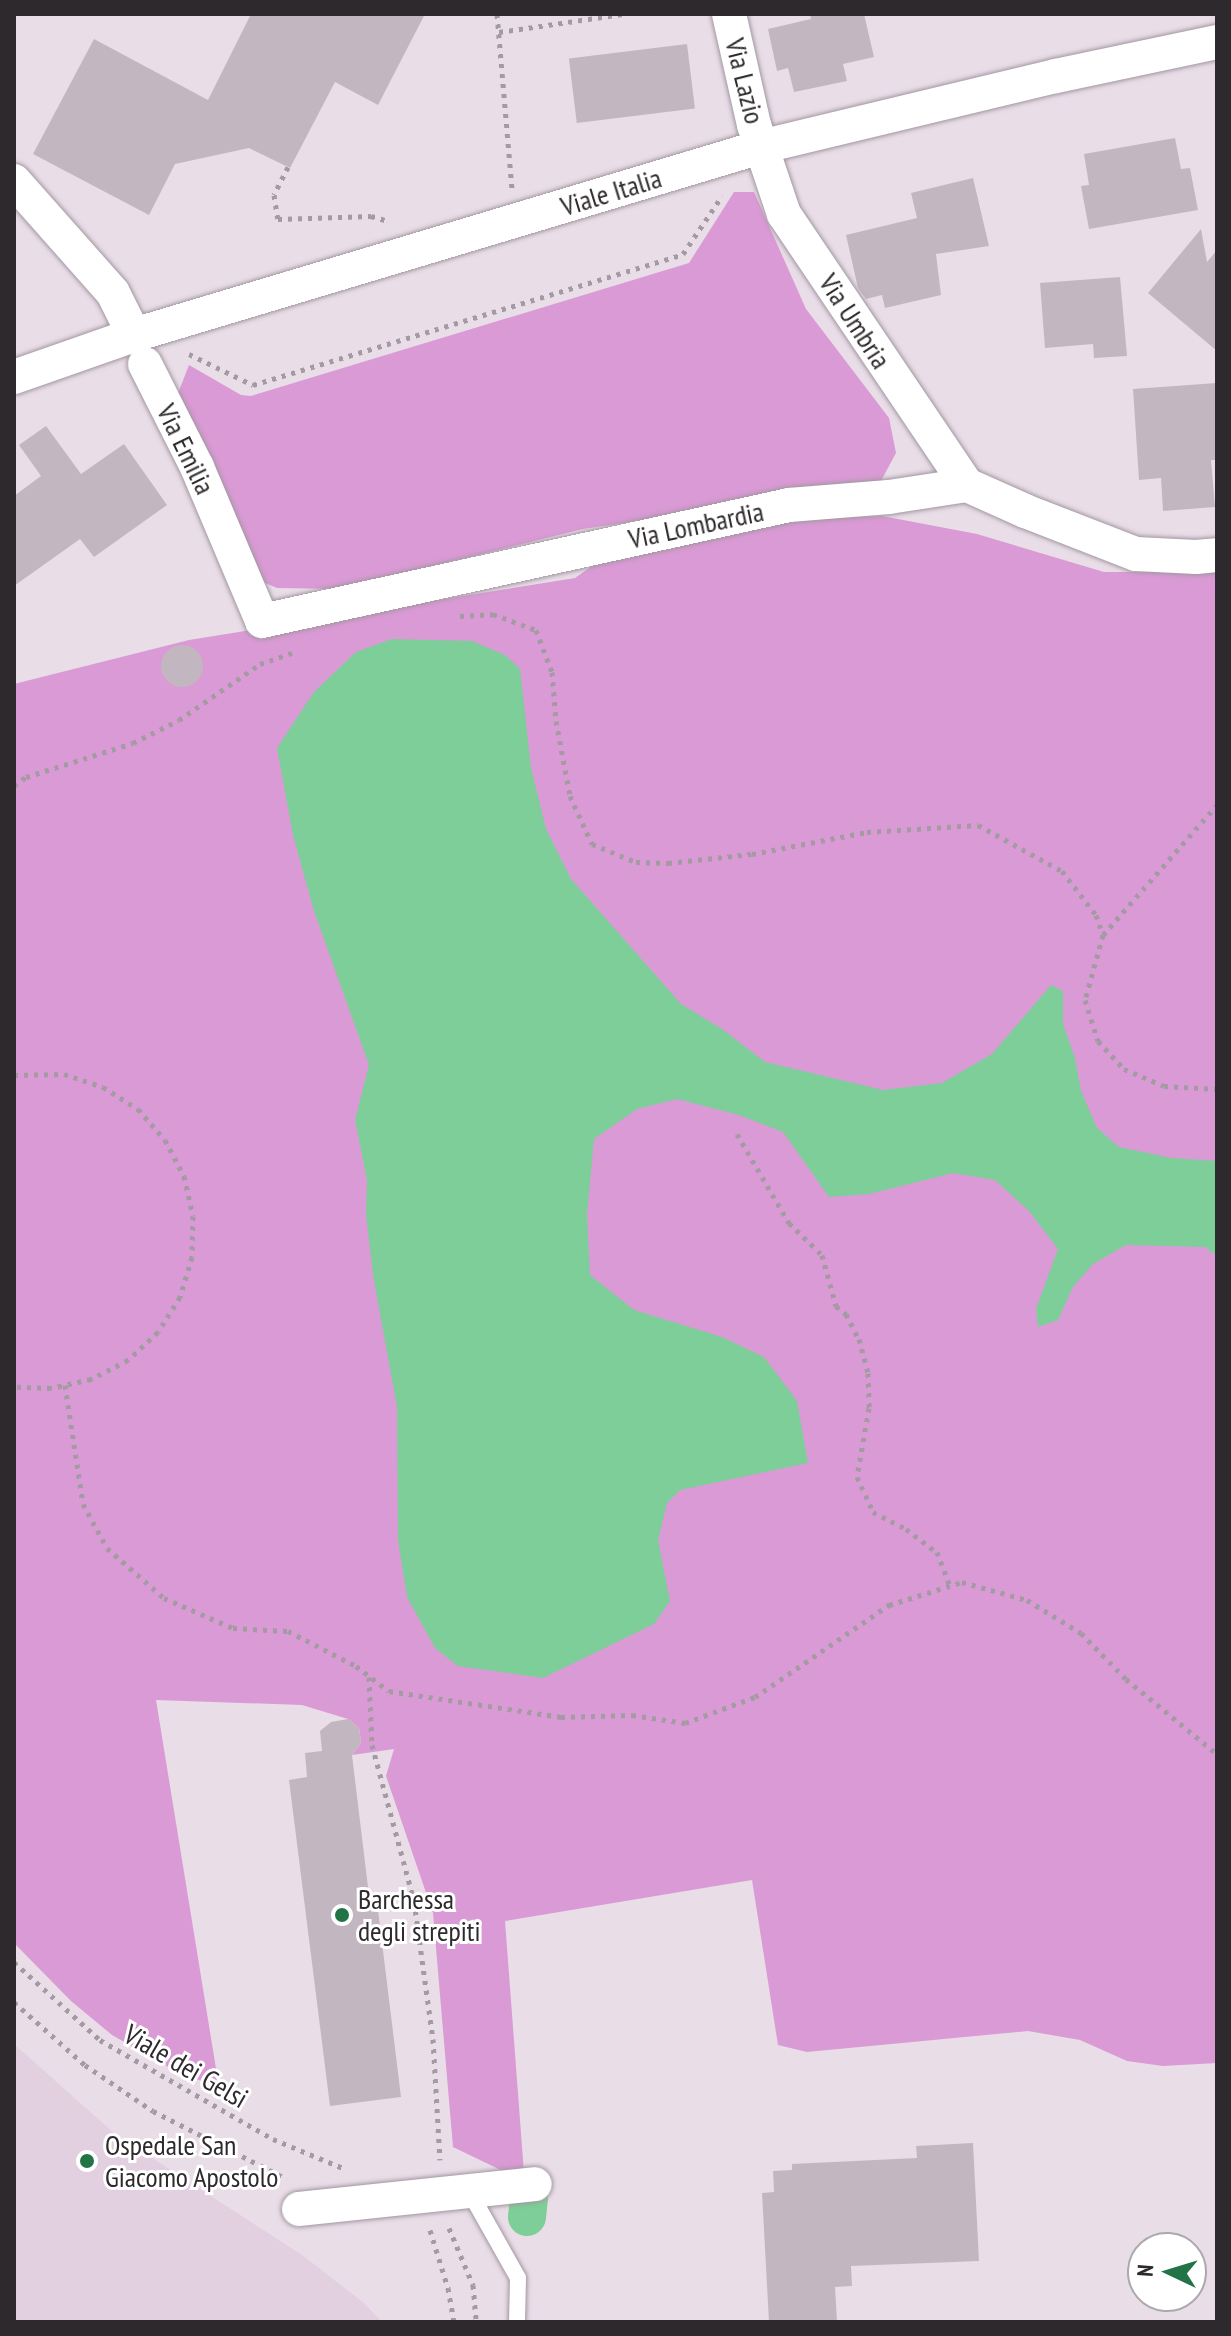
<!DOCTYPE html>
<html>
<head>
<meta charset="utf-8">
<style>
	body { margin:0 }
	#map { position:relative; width:1231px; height:2336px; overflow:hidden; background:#e9dde8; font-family:"PT Sans Narrow",sans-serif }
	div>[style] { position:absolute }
	.built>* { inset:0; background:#e2d0e0 }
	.green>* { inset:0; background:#da9ad5 }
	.water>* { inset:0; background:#7dce98 }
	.canal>* { height:38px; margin:-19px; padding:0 19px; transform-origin:19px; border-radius:19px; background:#7dce98 }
	.building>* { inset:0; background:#c2b7c1; transform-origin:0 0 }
	.round { border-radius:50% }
	.path>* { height:5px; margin-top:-2.5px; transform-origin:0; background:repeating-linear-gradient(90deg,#a39aa2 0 4px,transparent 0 10px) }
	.roads { filter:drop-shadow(0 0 2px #a297a1) drop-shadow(0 0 2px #a297a1) }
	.lane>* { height:16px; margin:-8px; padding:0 8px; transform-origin:8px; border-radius:8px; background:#fff }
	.street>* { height:34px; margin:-17px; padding:0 17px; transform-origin:17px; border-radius:17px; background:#fff }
	.dots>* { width:22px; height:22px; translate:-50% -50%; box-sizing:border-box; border:4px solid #fff; border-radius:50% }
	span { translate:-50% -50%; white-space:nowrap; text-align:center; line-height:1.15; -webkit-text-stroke:6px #fff; paint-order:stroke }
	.street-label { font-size:28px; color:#2d292c }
	.poi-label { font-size:28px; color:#2d292c }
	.left { translate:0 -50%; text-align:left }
	.frame { position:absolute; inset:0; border:16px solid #2d292c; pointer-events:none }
	.north { position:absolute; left:1127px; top:2232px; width:80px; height:80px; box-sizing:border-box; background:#fff; border:2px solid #aba9ab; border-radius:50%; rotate:274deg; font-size:22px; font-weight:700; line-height:32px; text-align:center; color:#2d292c }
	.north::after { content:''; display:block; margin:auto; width:28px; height:36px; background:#227345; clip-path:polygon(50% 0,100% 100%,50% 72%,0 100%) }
</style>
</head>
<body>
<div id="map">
	<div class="built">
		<div style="clip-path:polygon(14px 2044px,115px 2134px,302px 2255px,364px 2303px,382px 2322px,14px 2322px)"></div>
	</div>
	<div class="green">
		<div style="clip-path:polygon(734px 192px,754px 192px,806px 309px,889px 418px,896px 453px,881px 481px,844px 490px,583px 529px,340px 589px,277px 588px,249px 576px,175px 401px,189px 365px,241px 395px,251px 396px,689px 263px)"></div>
		<div style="clip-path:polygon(882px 516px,977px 534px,1104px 572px,1217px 572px,1217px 2063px,1163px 2066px,1127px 2061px,1080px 2040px,1028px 2031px,807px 2052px,778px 2045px,752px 1880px,505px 1921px,524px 2173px,509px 2174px,453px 2147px,433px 1913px,386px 1776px,394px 1749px,352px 1755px,361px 1743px,359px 1728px,348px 1719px,302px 1705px,156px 1700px,219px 2087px,179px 2073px,112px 2035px,71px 2001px,14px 1943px,14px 684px,189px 640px,575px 578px,612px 552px,783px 519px)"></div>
	</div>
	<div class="water">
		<div style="clip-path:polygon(392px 639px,472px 641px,505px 655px,520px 669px,531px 768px,546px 829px,571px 879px,681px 1004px,722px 1029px,765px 1062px,883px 1090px,942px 1083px,992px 1054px,1051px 985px,1063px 991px,1063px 1024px,1075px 1058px,1081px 1091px,1097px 1128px,1119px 1147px,1171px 1158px,1217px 1161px,1217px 1256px,1205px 1247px,1126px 1245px,1093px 1264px,1073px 1287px,1058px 1320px,1038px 1327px,1036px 1309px,1058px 1249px,1029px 1211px,995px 1180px,953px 1173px,869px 1194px,829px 1197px,783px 1132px,739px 1115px,677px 1099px,637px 1109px,594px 1139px,587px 1214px,590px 1275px,634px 1310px,722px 1337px,764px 1357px,797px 1401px,808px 1463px,680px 1490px,667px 1503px,658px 1540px,670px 1601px,654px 1624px,543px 1678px,458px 1666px,435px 1648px,407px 1597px,398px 1540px,397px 1407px,373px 1275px,366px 1214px,367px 1180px,355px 1120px,369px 1065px,314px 911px,293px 835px,277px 748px,314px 692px,356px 652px)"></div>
	</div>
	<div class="canal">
		<div style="left:527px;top:2217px;width:18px;rotate:-84deg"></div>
	</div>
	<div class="building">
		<div style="clip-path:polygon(251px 14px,425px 14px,378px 105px,335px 82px,290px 168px,249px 148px,175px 164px,149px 215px,33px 154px,94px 39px,208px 100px)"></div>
		<div style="clip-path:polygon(810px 14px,864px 14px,874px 57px,843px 64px,847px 81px,794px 92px,788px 68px,777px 71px,768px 29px,811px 19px)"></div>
		<div style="left:687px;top:44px;width:65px;height:119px;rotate:83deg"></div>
		<div style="clip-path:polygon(1175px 138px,1181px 169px,1190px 168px,1198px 210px,1089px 229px,1081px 186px,1089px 185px,1084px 154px)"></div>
		<div style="clip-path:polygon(973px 178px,989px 246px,936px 254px,941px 295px,885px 308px,882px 295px,866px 299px,858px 288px,846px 235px,917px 218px,911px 193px)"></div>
		<div style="clip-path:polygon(1201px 229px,1207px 262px,1217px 250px,1217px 351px,1148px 293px)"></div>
		<div style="clip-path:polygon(1120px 277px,1127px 356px,1094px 358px,1093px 344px,1045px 348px,1040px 283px)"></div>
		<div style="clip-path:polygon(1217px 383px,1217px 460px,1211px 460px,1215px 507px,1163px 511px,1161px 478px,1139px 480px,1133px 389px)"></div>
		<div style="clip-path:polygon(46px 426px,81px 474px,124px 444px,167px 505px,94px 557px,80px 539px,14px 586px,14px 496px,41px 476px,19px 445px)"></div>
		<div class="round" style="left:161px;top:645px;width:42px;height:42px"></div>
		<div style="clip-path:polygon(348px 1719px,359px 1728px,361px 1743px,352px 1755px,371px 1912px,378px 1910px,401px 2097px,330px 2106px,289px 1780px,307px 1777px,305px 1753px,322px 1751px,320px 1731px,331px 1722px)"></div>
		<div style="clip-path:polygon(973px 2143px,979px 2261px,851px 2266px,852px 2286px,835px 2287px,837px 2322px,769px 2322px,762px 2193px,774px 2192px,773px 2171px,792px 2170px,792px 2164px,917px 2158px,916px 2146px)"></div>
	</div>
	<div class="path">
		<div style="left:497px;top:14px;width:175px;rotate:85.1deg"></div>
		<div style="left:499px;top:32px;width:125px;rotate:-8.3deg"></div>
		<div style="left:288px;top:167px;width:31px;rotate:117deg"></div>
		<div style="left:274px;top:195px;width:24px;rotate:81deg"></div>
		<div style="left:278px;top:219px;width:93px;rotate:-1.8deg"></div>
		<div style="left:371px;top:216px;width:19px;rotate:16deg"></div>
		<div style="left:189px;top:354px;width:71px;rotate:25.8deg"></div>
		<div style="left:253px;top:385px;width:450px;rotate:-16.9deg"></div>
		<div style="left:683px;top:254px;width:70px;rotate:-56.1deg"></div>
		<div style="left:460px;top:616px;width:33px;rotate:-3deg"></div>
		<div style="left:493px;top:614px;width:46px;rotate:20.4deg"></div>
		<div style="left:536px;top:630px;width:45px;rotate:69.1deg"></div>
		<div style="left:552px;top:672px;width:49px;rotate:85.3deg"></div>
		<div style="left:556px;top:721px;width:76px;rotate:79.4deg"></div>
		<div style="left:570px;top:796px;width:53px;rotate:65.4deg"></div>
		<div style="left:592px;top:844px;width:48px;rotate:22.2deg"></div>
		<div style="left:636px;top:862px;width:32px;rotate:2deg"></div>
		<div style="left:668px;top:863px;width:84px;rotate:-6.1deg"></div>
		<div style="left:752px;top:854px;width:117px;rotate:-10.8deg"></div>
		<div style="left:867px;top:832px;width:111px;rotate:-3.6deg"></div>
		<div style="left:978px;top:825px;width:96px;rotate:28.7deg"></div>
		<div style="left:1062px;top:871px;width:56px;rotate:52.3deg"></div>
		<div style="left:1096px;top:915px;width:21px;rotate:71deg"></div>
		<div style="left:1103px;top:935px;width:67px;rotate:105.5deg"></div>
		<div style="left:1085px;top:1000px;width:43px;rotate:72.4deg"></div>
		<div style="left:1098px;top:1041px;width:38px;rotate:47deg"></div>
		<div style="left:1124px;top:1069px;width:43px;rotate:23deg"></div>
		<div style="left:1164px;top:1086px;width:53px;rotate:3.2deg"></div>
		<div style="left:14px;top:786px;width:15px;rotate:-37deg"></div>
		<div style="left:26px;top:777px;width:112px;rotate:-17.6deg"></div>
		<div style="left:133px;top:743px;width:51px;rotate:-26.6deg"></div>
		<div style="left:179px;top:720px;width:98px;rotate:-34.7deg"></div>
		<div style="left:260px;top:664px;width:34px;rotate:-19deg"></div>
		<div style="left:1103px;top:935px;width:173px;rotate:-48.8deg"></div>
		<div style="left:14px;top:1075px;width:50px;rotate:-1.1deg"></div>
		<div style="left:64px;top:1074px;width:41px;rotate:18.4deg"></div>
		<div style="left:103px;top:1087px;width:41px;rotate:32.2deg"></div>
		<div style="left:138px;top:1109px;width:41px;rotate:48.9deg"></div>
		<div style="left:165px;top:1140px;width:41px;rotate:62.2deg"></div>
		<div style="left:184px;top:1176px;width:41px;rotate:77.3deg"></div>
		<div style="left:193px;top:1216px;width:41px;rotate:91.4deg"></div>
		<div style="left:192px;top:1257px;width:42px;rotate:106.7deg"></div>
		<div style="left:180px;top:1297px;width:41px;rotate:122.2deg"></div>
		<div style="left:158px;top:1332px;width:41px;rotate:137deg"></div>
		<div style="left:128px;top:1360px;width:42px;rotate:152.8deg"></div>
		<div style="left:91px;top:1379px;width:41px;rotate:167.3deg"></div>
		<div style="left:51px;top:1388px;width:37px;rotate:-178deg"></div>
		<div style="left:737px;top:1134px;width:103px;rotate:59.7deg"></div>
		<div style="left:789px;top:1223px;width:46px;rotate:44.1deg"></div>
		<div style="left:822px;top:1255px;width:53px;rotate:74.6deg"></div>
		<div style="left:836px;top:1306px;width:13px;rotate:39deg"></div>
		<div style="left:846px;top:1314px;width:28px;rotate:63deg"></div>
		<div style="left:859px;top:1339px;width:35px;rotate:75deg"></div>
		<div style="left:868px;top:1373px;width:35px;rotate:88deg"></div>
		<div style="left:869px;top:1408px;width:70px;rotate:99.9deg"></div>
		<div style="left:857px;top:1477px;width:38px;rotate:65deg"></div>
		<div style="left:873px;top:1512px;width:37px;rotate:27deg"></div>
		<div style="left:906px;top:1529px;width:39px;rotate:37deg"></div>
		<div style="left:937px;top:1552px;width:36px;rotate:69deg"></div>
		<div style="left:65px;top:1385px;width:120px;rotate:81.4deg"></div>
		<div style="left:83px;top:1504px;width:50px;rotate:61.4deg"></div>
		<div style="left:107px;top:1548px;width:76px;rotate:41.3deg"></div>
		<div style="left:164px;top:1598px;width:75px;rotate:23.5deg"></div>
		<div style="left:233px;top:1628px;width:55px;rotate:3.1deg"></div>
		<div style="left:288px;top:1631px;width:76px;rotate:27.2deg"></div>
		<div style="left:356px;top:1666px;width:41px;rotate:37.1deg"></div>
		<div style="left:389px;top:1691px;width:174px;rotate:8.6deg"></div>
		<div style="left:561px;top:1717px;width:71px;rotate:-1.6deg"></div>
		<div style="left:632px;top:1715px;width:54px;rotate:8.6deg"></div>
		<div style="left:685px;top:1723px;width:75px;rotate:-20.4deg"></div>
		<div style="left:755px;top:1697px;width:163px;rotate:-34.5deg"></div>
		<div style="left:889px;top:1605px;width:77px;rotate:-17.5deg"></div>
		<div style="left:962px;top:1582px;width:67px;rotate:15.5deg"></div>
		<div style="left:1027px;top:1600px;width:63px;rotate:31.4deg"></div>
		<div style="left:1081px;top:1633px;width:64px;rotate:45.6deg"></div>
		<div style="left:1126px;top:1679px;width:118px;rotate:39.5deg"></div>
		<div style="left:369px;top:1677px;width:68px;rotate:87.5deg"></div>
		<div style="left:372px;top:1745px;width:162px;rotate:74.9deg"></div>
		<div style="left:414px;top:1901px;width:139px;rotate:82.2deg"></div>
		<div style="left:433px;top:2039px;width:121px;rotate:86.7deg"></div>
		<div style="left:14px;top:1962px;width:116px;rotate:42.2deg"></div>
		<div style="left:100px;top:2040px;width:199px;rotate:29.8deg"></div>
		<div style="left:273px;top:2139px;width:76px;rotate:22.5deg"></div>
		<div style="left:14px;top:2002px;width:95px;rotate:41.6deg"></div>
		<div style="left:85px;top:2065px;width:82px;rotate:34.1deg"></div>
		<div style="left:153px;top:2111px;width:150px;rotate:26.9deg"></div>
		<div style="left:449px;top:2228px;width:62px;rotate:67.2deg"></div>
		<div style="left:473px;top:2285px;width:37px;rotate:85deg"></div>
		<div style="left:430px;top:2230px;width:61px;rotate:72.8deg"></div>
		<div style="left:448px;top:2288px;width:35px;rotate:80deg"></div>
	</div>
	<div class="roads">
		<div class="lane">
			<div style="left:469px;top:2191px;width:100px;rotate:60.6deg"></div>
			<div style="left:518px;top:2278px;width:44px;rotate:91.3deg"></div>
		</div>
		<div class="street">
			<div style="left:729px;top:14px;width:114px;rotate:77.3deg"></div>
			<div style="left:754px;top:125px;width:94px;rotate:71.4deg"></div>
			<div style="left:784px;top:214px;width:327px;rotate:56deg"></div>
			<div style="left:14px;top:181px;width:149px;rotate:48.5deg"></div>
			<div style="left:113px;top:293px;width:47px;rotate:63.4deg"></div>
			<div style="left:145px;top:364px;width:115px;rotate:63.2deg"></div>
			<div style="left:197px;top:467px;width:167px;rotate:67.1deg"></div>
			<div style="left:262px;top:621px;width:540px;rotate:-12.41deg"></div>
			<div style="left:789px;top:505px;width:100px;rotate:-4.6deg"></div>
			<div style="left:889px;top:497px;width:79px;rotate:-8.7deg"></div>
			<div style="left:967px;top:485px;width:64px;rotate:24.1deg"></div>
			<div style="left:1025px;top:511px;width:119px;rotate:21.2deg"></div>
			<div style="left:1136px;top:554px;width:60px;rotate:2.9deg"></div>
			<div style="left:1196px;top:557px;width:21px;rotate:-5deg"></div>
			<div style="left:14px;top:377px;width:127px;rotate:-19.3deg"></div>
			<div style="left:134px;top:335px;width:658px;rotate:-16.7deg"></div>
			<div style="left:764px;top:146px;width:300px;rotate:-13.5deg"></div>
			<div style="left:1056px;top:76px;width:165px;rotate:-11.9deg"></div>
			<div style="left:299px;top:2209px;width:237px;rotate:-6deg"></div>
		</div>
	</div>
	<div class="dots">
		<div style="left:342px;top:1915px;background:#227345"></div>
		<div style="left:87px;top:2161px;background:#227345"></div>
	</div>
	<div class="street-label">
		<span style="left:745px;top:81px;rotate:76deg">Via Lazio</span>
		<span style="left:611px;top:192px;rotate:-17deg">Viale Italia</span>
		<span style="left:855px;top:321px;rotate:57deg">Via Umbria</span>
		<span style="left:186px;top:449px;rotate:64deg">Via Emilia</span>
		<span style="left:696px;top:525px;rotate:-12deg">Via Lombardia</span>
		<span style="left:186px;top:2066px;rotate:30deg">Viale dei Gelsi</span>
	</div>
	<div class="poi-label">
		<span class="left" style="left:358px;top:1915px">Barchessa<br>degli strepiti</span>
		<span class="left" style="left:105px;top:2161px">Ospedale San<br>Giacomo Apostolo</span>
	</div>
	<div class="frame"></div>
	<div class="north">N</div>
</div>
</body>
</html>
